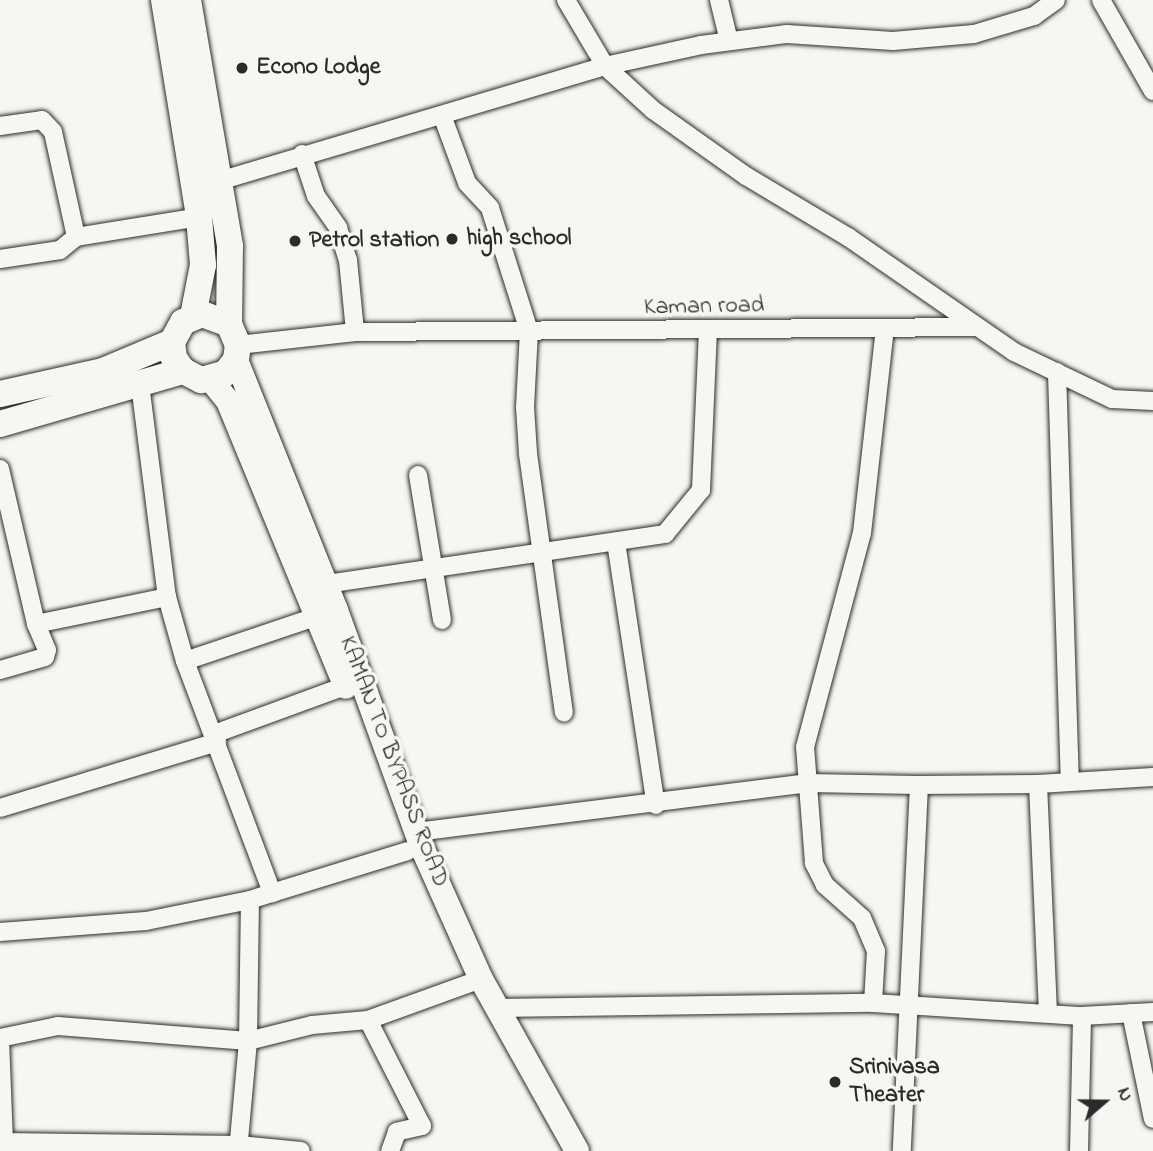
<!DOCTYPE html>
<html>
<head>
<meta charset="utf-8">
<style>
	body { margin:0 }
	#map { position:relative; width:1153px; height:1151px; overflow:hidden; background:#f6f6f2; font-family:"Indie Flower",sans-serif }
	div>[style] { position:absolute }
	.roads { filter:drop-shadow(0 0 2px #2b2b2b) drop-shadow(0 0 2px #2b2b2b) }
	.street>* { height:18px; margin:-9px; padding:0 9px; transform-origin:9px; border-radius:9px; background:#f6f6f2 }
	.secondary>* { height:24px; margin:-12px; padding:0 12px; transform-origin:12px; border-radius:12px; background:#f6f6f2 }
	.primary>* { height:26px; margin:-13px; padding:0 13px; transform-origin:13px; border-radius:13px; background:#f6f6f2 }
	.dots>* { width:19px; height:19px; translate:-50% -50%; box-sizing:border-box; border:4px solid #f6f6f2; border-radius:50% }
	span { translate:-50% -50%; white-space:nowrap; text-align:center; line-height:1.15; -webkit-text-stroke:7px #f6f6f2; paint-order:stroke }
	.poi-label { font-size:24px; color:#2b2b2b; font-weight:700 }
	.left { translate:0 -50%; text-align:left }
	.street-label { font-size:24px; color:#2b2b2b }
	.north { position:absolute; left:1069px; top:1067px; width:70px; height:70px; -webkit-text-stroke:5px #f6f6f2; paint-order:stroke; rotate:70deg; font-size:19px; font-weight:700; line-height:28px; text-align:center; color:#2b2b2b }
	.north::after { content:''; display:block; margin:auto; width:24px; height:32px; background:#2b2b2b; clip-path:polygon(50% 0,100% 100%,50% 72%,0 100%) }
</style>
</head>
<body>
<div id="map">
	<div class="roads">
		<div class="street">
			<div style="left:566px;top:0;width:77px;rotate:59.4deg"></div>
			<div style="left:605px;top:66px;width:65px;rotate:42.5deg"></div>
			<div style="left:653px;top:110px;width:114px;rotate:35.4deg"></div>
			<div style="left:746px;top:176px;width:119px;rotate:30.9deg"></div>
			<div style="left:848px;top:237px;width:202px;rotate:34.7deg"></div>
			<div style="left:1014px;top:352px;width:109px;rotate:25.6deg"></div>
			<div style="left:1112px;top:399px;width:41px;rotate:2.8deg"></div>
			<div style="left:719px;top:0;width:42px;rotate:76.3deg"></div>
			<div style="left:1101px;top:0;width:105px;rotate:60.3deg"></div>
			<div style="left:443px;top:118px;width:69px;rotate:69.7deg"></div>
			<div style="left:467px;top:183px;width:34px;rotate:47deg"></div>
			<div style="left:490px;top:208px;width:129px;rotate:72.4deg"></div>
			<div style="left:529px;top:331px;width:76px;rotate:93deg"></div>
			<div style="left:525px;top:407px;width:47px;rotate:86.3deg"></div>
			<div style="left:528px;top:454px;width:261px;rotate:82.1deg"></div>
			<div style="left:0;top:126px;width:42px;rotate:-8.1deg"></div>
			<div style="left:42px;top:120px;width:16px;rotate:47deg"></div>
			<div style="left:53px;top:132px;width:107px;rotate:77.6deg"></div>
			<div style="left:302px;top:154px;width:44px;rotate:71.6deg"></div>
			<div style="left:316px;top:196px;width:39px;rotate:55deg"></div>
			<div style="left:338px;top:228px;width:34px;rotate:73deg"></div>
			<div style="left:348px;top:260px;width:72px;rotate:84.4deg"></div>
			<div style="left:219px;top:181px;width:403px;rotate:-16.6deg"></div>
			<div style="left:605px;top:66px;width:98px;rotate:-12.3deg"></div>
			<div style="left:701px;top:45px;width:87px;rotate:-7.3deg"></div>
			<div style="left:787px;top:34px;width:106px;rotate:3.8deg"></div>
			<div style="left:893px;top:41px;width:81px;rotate:-4.9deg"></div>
			<div style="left:974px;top:34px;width:63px;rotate:-16.7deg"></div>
			<div style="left:1034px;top:16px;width:27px;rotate:-36deg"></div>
			<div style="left:0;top:259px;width:61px;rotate:-8.5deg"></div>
			<div style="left:60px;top:250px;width:21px;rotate:-39deg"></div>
			<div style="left:76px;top:237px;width:125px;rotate:-9.2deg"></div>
			<div style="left:238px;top:345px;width:118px;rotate:-6.3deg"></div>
			<div style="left:355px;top:332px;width:621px;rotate:-0.46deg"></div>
			<div style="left:1057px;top:372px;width:407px;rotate:88.2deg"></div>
			<div style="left:140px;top:384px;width:215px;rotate:82.8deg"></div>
			<div style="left:167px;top:597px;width:66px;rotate:74.3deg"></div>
			<div style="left:185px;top:661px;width:248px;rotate:69.4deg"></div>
			<div style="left:272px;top:893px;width:142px;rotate:-17.2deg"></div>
			<div style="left:0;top:469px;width:159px;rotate:76.9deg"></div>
			<div style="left:36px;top:624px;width:28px;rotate:67deg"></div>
			<div style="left:47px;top:650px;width:7px;rotate:106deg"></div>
			<div style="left:45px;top:657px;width:47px;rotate:163.9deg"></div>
			<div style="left:418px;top:475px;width:147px;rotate:80.6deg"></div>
			<div style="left:616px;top:542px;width:266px;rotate:81.4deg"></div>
			<div style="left:326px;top:584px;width:343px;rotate:-8.4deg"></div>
			<div style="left:665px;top:534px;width:57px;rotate:-50.7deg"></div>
			<div style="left:701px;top:490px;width:158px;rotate:-87.5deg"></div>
			<div style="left:36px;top:624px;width:134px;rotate:-11.6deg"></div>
			<div style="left:185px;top:661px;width:150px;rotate:-18.7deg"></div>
			<div style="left:214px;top:734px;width:151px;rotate:-20.1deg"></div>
			<div style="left:1038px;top:784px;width:229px;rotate:87.5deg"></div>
			<div style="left:919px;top:785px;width:119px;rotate:-0.5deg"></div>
			<div style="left:1038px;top:784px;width:115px;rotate:-3.5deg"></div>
			<div style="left:0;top:808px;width:227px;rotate:-16.9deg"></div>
			<div style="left:416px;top:832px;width:394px;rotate:-7.1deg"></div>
			<div style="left:807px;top:783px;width:112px;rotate:1deg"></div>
			<div style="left:919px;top:785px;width:366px;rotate:92.7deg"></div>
			<div style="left:0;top:932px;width:146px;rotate:-4.3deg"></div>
			<div style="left:146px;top:921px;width:106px;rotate:-11.4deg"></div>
			<div style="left:873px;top:1003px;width:52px;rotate:-86.7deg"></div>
			<div style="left:876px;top:951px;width:36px;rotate:-113deg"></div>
			<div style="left:862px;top:918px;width:50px;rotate:-138.3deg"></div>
			<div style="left:825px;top:885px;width:25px;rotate:-117deg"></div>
			<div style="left:814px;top:863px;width:116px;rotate:-94.4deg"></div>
			<div style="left:805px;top:747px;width:221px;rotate:-75.1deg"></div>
			<div style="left:862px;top:533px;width:205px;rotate:-83.6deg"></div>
			<div style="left:497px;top:1008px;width:376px;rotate:-0.8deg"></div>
			<div style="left:873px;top:1003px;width:209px;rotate:3.6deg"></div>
			<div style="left:1082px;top:1016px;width:71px;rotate:-3.2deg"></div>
			<div style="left:1131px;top:1013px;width:108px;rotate:78.3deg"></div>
			<div style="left:368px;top:1020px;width:119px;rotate:63deg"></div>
			<div style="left:422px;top:1126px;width:26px;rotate:167deg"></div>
			<div style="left:397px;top:1132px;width:20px;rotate:110deg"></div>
			<div style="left:0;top:1038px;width:59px;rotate:-11.7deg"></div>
			<div style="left:58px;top:1026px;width:191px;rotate:4.5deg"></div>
			<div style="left:248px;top:1041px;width:66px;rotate:-14deg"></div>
			<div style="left:312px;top:1025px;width:56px;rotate:-5.1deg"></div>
			<div style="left:368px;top:1020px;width:120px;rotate:-19.9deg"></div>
			<div style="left:0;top:1039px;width:103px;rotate:87.8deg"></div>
			<div style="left:0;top:1142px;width:239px;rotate:0.7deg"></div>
			<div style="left:239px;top:1145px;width:62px;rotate:5.5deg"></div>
			<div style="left:238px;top:1151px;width:110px;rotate:-84.8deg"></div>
			<div style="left:248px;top:1041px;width:141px;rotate:-89.2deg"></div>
			<div style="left:250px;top:900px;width:23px;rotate:-18deg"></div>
			<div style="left:1079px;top:1151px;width:135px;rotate:-88.7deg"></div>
		</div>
		<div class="secondary">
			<div style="left:236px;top:360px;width:269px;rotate:68.2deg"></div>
			<div style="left:336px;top:610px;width:250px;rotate:70.1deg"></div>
			<div style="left:421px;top:845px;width:147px;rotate:65.9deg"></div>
			<div style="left:481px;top:979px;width:197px;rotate:60.8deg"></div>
			<div style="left:211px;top:380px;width:27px;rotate:51deg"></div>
			<div style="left:228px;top:401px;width:309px;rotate:67.6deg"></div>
		</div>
		<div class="primary">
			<div style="left:164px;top:0;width:220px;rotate:80.8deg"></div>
			<div style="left:199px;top:217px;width:48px;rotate:85.2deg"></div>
			<div style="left:203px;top:265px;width:52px;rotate:101.1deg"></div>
			<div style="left:188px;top:0;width:250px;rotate:80.3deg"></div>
			<div style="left:230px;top:246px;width:78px;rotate:90.7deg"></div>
			<div style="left:229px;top:324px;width:23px;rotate:67deg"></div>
			<div style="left:238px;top:345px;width:15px;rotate:98deg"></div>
			<div style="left:236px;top:360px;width:16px;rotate:128deg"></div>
			<div style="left:226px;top:373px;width:26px;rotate:164deg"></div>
			<div style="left:201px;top:380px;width:20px;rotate:-153deg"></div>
			<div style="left:183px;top:371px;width:16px;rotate:-125deg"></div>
			<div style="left:174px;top:358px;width:16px;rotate:-97deg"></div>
			<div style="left:172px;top:342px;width:23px;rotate:-61deg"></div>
			<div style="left:183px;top:322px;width:21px;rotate:-23deg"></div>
			<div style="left:202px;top:314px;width:29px;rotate:20deg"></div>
			<div style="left:0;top:394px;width:106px;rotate:-12.6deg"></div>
			<div style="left:103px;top:371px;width:75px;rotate:-22.8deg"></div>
			<div style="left:0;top:424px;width:191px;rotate:-16.2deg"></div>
		</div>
	</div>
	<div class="dots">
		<div style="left:242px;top:68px;background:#2b2b2b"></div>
		<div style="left:452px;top:239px;background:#2b2b2b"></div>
		<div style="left:295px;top:241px;background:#2b2b2b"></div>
		<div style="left:835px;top:1082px;background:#2b2b2b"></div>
	</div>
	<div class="poi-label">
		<span class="left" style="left:256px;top:68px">Econo Lodge</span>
		<span class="left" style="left:466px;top:239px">high school</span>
		<span class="left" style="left:309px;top:241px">Petrol station</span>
		<span class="left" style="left:849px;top:1082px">Srinivasa<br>Theater</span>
	</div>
	<div class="street-label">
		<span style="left:704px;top:307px;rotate:-1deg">Kaman road</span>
		<span style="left:393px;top:762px;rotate:69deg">KAMAN TO BYPASS ROAD</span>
	</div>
	<div class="north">N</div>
</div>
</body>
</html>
